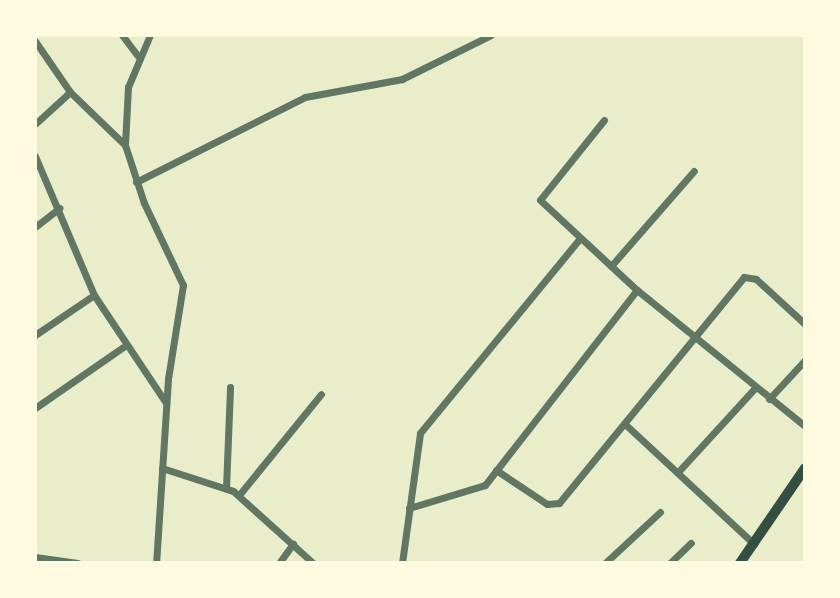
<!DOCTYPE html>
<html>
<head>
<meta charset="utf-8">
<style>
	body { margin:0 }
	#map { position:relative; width:840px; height:598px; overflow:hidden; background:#e9edc9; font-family:"IBM Plex Sans",sans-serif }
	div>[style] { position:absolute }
	.minor>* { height:7px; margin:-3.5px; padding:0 3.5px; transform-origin:3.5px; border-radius:3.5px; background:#617663 }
	.primary>* { height:10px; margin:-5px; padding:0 5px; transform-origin:5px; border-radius:5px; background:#344e41 }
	span { translate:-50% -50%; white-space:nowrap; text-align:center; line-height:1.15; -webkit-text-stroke:5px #fefae0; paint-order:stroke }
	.frame { position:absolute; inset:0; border:37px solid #fefae0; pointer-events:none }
</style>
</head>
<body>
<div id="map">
	<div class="minor">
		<div style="left:122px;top:35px;width:26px;rotate:53deg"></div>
		<div style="left:150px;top:35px;width:56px;rotate:112.9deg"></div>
		<div style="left:128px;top:87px;width:58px;rotate:93deg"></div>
		<div style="left:125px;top:145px;width:61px;rotate:71.9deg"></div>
		<div style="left:144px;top:203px;width:91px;rotate:64.6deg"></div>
		<div style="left:183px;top:285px;width:95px;rotate:99.1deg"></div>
		<div style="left:168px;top:379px;width:184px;rotate:93.7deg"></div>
		<div style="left:35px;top:41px;width:62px;rotate:55.5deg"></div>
		<div style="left:70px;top:92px;width:76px;rotate:43.9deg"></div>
		<div style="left:604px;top:120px;width:102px;rotate:128.7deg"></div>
		<div style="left:540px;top:200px;width:132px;rotate:42.9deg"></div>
		<div style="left:637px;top:290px;width:216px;rotate:39deg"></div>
		<div style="left:35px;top:124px;width:47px;rotate:-42.4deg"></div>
		<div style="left:35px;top:156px;width:151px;rotate:67deg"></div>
		<div style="left:94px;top:295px;width:130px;rotate:56.3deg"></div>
		<div style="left:136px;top:182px;width:189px;rotate:-26.7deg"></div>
		<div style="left:305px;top:97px;width:99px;rotate:-10.5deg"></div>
		<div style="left:402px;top:79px;width:99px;rotate:-26.3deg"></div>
		<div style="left:35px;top:227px;width:31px;rotate:-38deg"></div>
		<div style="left:611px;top:266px;width:126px;rotate:-48.9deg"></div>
		<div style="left:35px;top:335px;width:71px;rotate:-34.1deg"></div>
		<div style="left:769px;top:399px;width:53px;rotate:-47.3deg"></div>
		<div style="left:35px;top:408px;width:107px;rotate:-34.7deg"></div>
		<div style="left:626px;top:425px;width:175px;rotate:42.9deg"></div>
		<div style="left:162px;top:468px;width:75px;rotate:17.9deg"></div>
		<div style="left:233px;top:491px;width:108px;rotate:42deg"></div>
		<div style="left:496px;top:470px;width:61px;rotate:33.7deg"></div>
		<div style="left:547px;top:504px;width:12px;rotate:-5deg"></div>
		<div style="left:559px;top:503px;width:292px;rotate:-50.7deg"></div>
		<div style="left:744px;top:277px;width:12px;rotate:9deg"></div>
		<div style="left:756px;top:279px;width:67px;rotate:42.6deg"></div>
		<div style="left:678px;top:472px;width:114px;rotate:-47.5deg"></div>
		<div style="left:226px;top:488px;width:101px;rotate:-87.7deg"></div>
		<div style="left:239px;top:495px;width:130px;rotate:-50.9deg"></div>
		<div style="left:409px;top:508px;width:79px;rotate:-16.8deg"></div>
		<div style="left:485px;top:485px;width:247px;rotate:-52.1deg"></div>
		<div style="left:35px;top:557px;width:43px;rotate:7.9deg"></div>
		<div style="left:279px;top:563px;width:24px;rotate:-54deg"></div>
		<div style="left:402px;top:563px;width:131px;rotate:-82.1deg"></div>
		<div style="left:420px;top:433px;width:252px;rotate:-50.6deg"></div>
		<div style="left:605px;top:563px;width:75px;rotate:-42.8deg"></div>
		<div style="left:670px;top:563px;width:29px;rotate:-44deg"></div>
	</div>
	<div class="primary">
		<div style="left:740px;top:563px;width:115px;rotate:-55.6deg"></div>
	</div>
	<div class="frame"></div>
</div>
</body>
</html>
